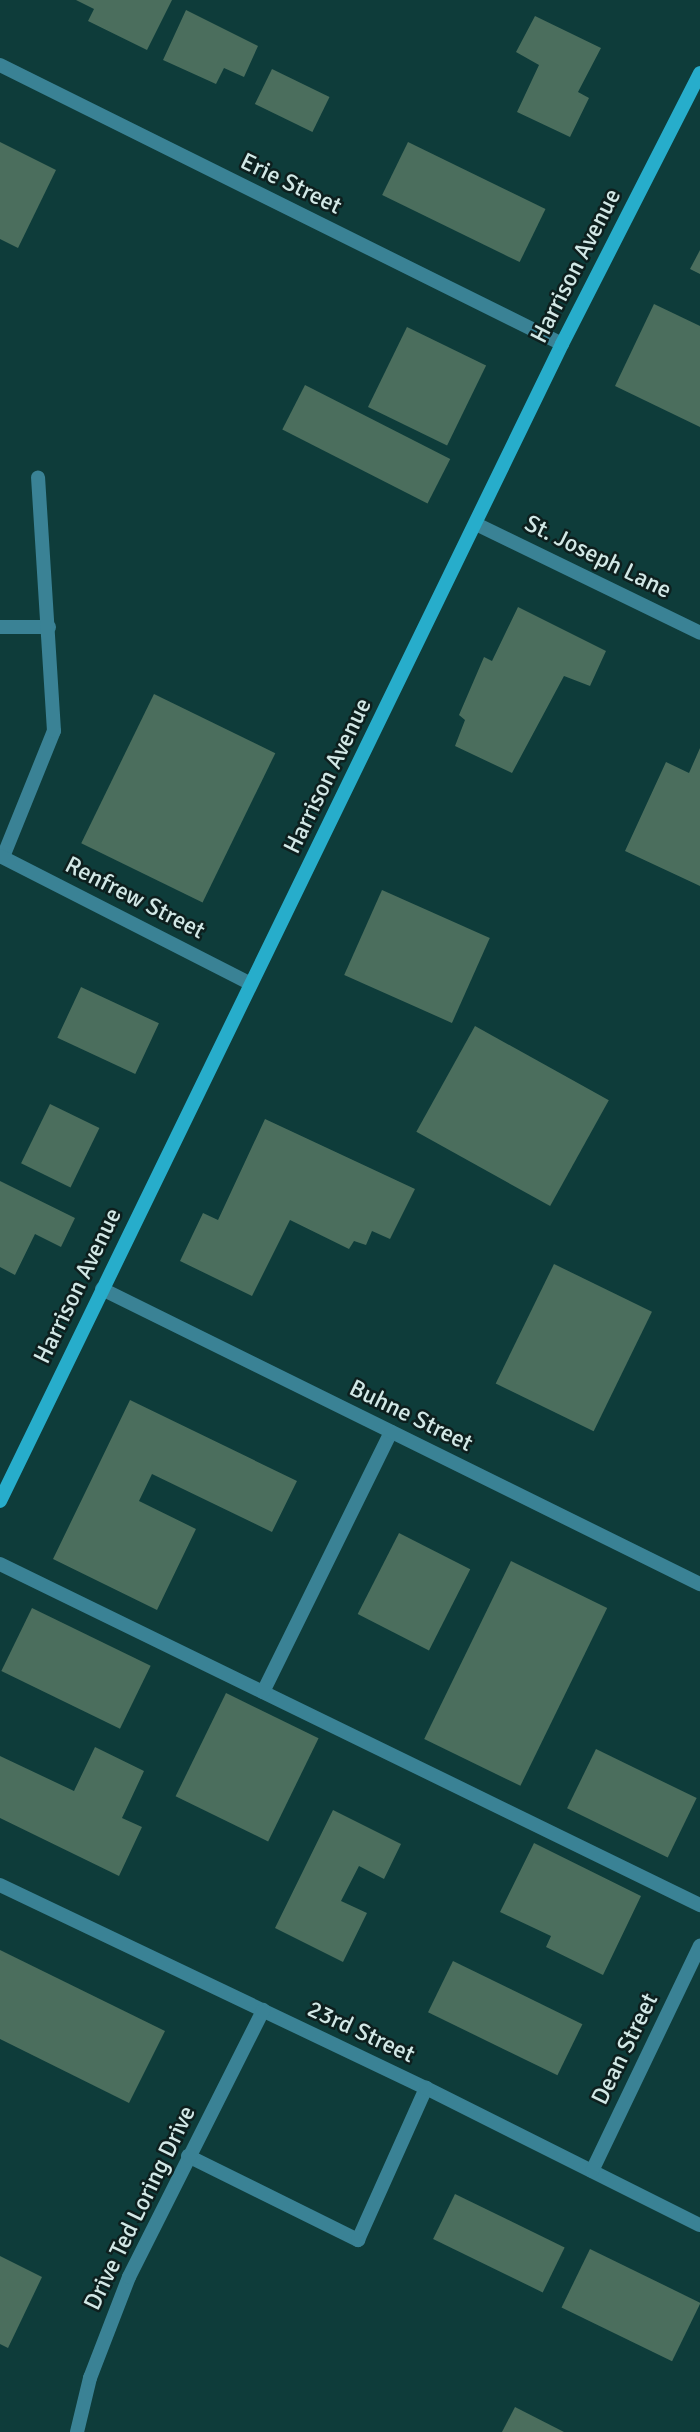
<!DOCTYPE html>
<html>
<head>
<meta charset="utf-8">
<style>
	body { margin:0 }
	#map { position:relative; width:700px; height:2432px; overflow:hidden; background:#0e3c3a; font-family:Signika,sans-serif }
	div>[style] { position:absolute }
	.building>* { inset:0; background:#4b6e5d; transform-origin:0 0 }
	.service>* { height:14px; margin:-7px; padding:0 7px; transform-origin:7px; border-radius:7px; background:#3a8295 }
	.minor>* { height:14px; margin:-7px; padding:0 7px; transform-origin:7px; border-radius:7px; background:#3a8295 }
	.tertiary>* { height:14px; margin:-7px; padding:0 7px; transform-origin:7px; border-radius:7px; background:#3a8295 }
	.secondary>* { height:14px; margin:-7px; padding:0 7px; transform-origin:7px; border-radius:7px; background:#27adcb }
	span { translate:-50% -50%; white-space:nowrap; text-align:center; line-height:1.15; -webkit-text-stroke:5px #0d1f1e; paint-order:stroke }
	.street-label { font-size:24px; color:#d2e8e6 }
</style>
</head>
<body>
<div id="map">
	<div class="building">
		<div style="clip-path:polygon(76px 0,172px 0,147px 50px,88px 21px,94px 9px)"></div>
		<div style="clip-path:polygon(186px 10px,258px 46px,244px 77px,224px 68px,216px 84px,163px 60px)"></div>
		<div style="clip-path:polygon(535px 16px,601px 48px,578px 92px,589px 98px,570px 137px,517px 112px,539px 65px,516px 52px)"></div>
		<div style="left:272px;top:69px;width:64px;height:39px;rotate:26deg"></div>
		<div style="clip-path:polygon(0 142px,56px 170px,18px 248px,0 239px)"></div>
		<div style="left:408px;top:142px;width:153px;height:59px;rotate:26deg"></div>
		<div style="clip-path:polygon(700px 250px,700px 274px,690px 269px)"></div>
		<div style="clip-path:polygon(654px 304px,700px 326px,700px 427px,615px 386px)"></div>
		<div style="left:407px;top:327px;width:88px;height:89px;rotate:26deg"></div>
		<div style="left:305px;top:385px;width:163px;height:50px;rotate:27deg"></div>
		<div style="clip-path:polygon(518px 607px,606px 651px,590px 686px,564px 676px,512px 773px,455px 746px,465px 720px,459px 715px,484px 657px,492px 661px)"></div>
		<div style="left:154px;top:694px;width:135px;height:166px;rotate:26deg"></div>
		<div style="clip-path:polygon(700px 748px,700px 886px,625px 851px,666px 762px,689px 773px)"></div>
		<div style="left:382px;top:890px;width:118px;height:93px;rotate:24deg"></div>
		<div style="left:81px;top:987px;width:86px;height:56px;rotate:25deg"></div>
		<div style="left:475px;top:1026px;width:153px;height:121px;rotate:29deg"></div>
		<div style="left:50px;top:1104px;width:55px;height:66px;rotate:26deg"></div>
		<div style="clip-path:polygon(265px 1119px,415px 1189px,390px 1239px,372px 1231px,366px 1245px,354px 1241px,349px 1249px,290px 1220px,252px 1296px,180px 1261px,203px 1213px,218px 1220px)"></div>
		<div style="clip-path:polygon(0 1181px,75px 1218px,61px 1247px,35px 1234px,15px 1275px,0 1267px)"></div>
		<div style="left:554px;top:1264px;width:109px;height:133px;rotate:26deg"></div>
		<div style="clip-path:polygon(130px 1400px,297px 1481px,272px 1532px,152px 1474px,139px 1501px,196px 1529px,157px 1610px,53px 1559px)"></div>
		<div style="left:399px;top:1533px;width:80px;height:91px;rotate:27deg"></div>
		<div style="left:511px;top:1561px;width:107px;height:198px;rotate:26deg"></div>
		<div style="left:32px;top:1608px;width:132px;height:70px;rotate:26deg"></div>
		<div style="left:226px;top:1693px;width:103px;height:115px;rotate:26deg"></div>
		<div style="clip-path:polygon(95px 1747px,144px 1771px,122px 1818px,142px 1827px,119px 1876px,0 1818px,0 1756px,74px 1791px)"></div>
		<div style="left:596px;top:1749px;width:112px;height:66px;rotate:26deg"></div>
		<div style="clip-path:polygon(333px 1810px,401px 1844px,384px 1879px,359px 1866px,341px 1901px,367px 1913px,343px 1962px,275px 1928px)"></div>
		<div style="clip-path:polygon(534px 1843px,641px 1896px,603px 1975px,546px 1947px,551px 1936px,500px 1912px)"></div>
		<div style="clip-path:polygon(0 1950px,165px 2031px,129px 2103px,0 2039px)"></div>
		<div style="left:453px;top:1961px;width:144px;height:57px;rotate:26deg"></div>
		<div style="left:455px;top:2194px;width:122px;height:50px;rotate:26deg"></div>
		<div style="left:590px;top:2249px;width:123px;height:65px;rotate:26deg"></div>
		<div style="clip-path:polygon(0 2256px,42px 2277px,8px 2348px,0 2344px)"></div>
		<div style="clip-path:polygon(515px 2407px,564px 2432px,502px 2432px)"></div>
	</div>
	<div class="service">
		<div style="left:476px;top:524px;width:249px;rotate:25.9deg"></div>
		<div style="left:0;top:627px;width:49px"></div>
		<div style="left:3px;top:857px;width:136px;rotate:-68deg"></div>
		<div style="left:54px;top:731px;width:254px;rotate:-93.6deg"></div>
		<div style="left:188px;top:2156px;width:190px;rotate:26.3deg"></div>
		<div style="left:358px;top:2240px;width:167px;rotate:-65.9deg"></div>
	</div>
	<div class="minor">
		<div style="left:0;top:65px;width:627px;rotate:26.4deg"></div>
		<div style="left:0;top:856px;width:280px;rotate:27deg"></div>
		<div style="left:0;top:1564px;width:779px;rotate:25.97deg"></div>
		<div style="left:263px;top:1692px;width:290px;rotate:-63.8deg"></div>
		<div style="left:0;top:1885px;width:472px;rotate:25.5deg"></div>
		<div style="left:426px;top:2088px;width:306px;rotate:26.6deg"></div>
		<div style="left:592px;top:2171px;width:250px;rotate:-64.4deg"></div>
		<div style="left:77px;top:2432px;width:56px;rotate:-76.5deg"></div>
		<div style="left:90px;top:2378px;width:108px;rotate:-68.9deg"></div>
		<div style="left:129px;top:2277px;width:299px;rotate:-63.3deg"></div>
	</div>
	<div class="tertiary">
		<div style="left:102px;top:1289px;width:667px;rotate:26.26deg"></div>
	</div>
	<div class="secondary">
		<div style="left:0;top:1501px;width:1286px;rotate:-64.09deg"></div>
		<div style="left:562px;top:344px;width:304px;rotate:-63deg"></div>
	</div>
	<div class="street-label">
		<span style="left:291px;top:184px;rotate:26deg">Erie Street</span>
		<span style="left:576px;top:266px;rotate:-63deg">Harrison Avenue</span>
		<span style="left:598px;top:557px;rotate:26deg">St. Joseph Lane</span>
		<span style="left:328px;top:776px;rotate:-64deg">Harrison Avenue</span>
		<span style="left:135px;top:898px;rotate:27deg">Renfrew Street</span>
		<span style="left:78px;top:1286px;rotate:-64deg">Harrison Avenue</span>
		<span style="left:411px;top:1416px;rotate:26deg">Buhne Street</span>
		<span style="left:361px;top:2032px;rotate:25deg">23rd Street</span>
		<span style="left:625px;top:2049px;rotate:-64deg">Dean Street</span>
		<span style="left:140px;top:2208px;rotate:-64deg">Drive Ted Loring Drive</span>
	</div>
</div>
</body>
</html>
